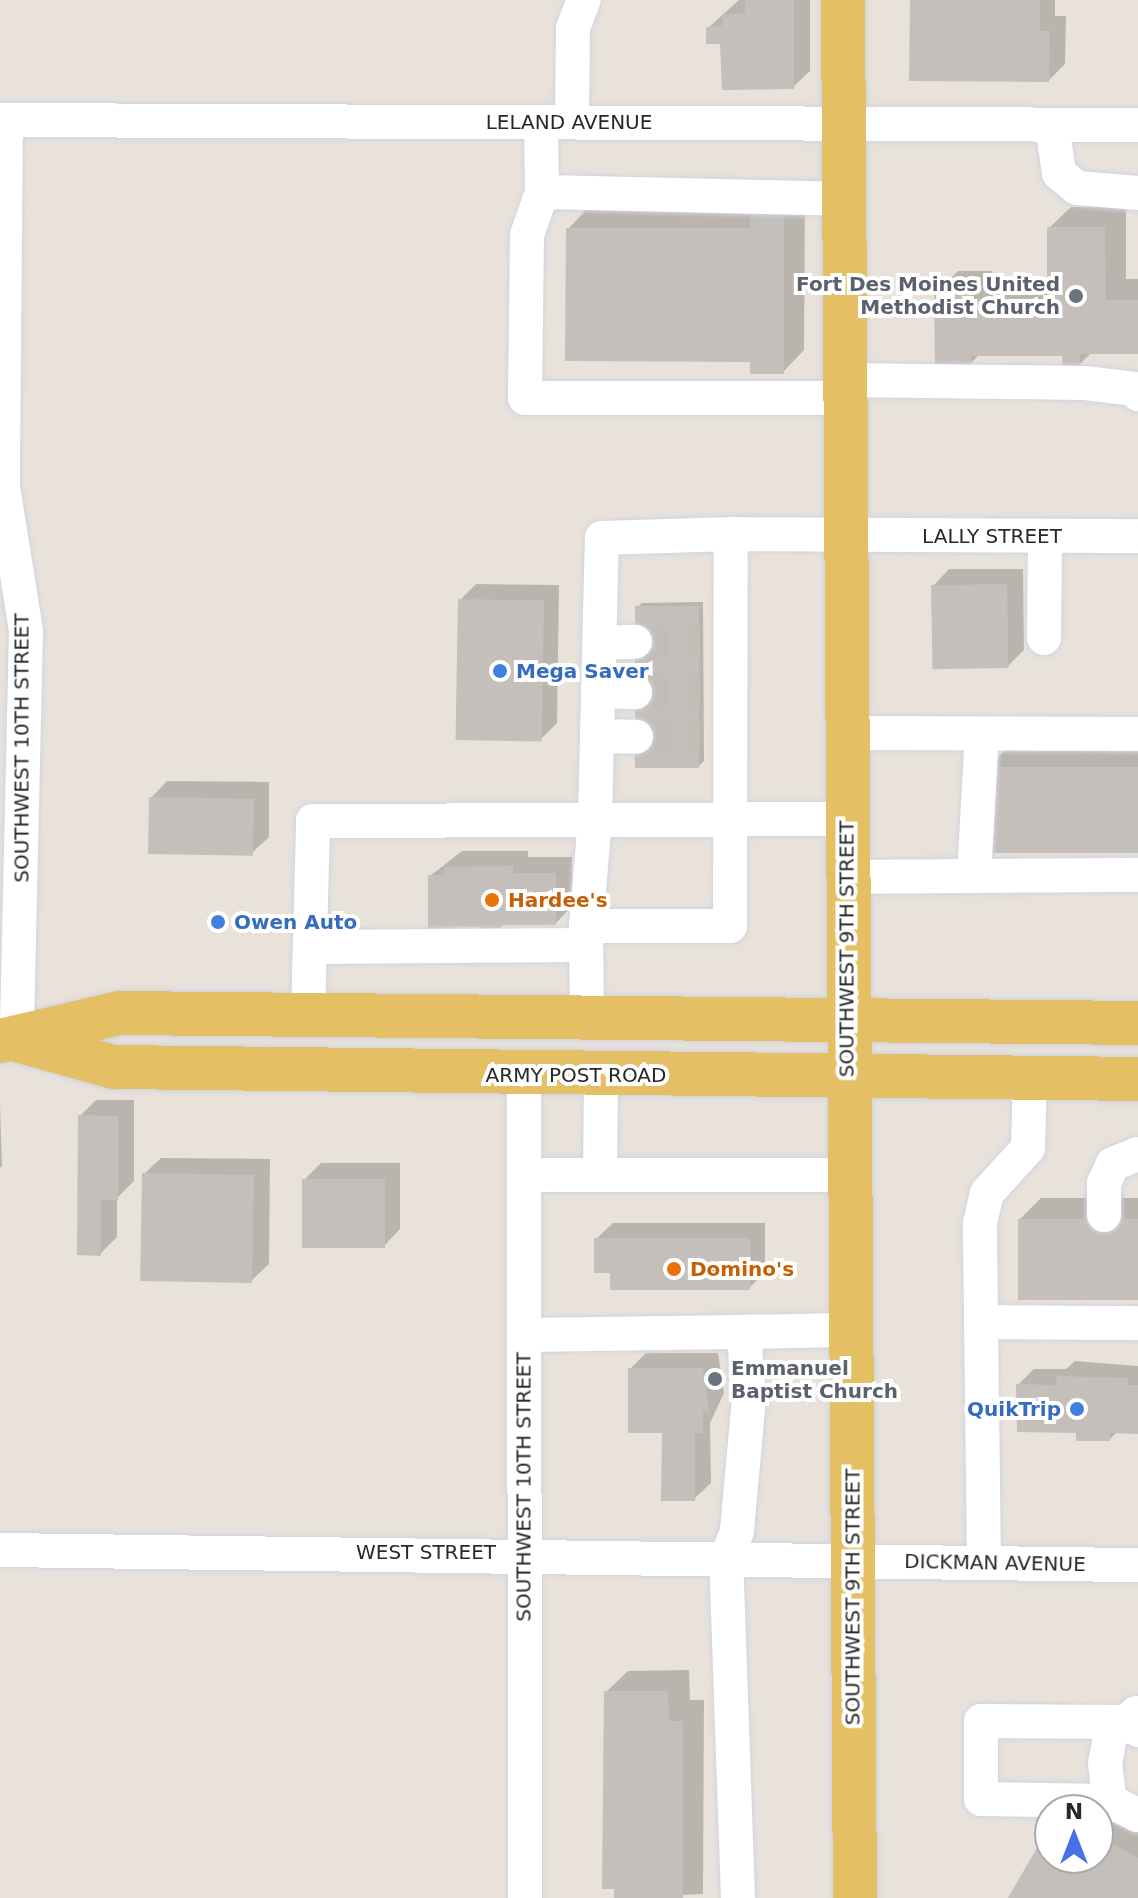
<!DOCTYPE html>
<html>
<head>
<meta charset="utf-8">
<style>
	body { margin:0 }
	#map { position:relative; width:1138px; height:1898px; overflow:hidden; background:#e9e2da; font-family:"DejaVu Sans",sans-serif }
	div>[style] { position:absolute }
	.shadow>* { inset:0; background:#0003 }
	.building>* { inset:0; background:#c4bfba; transform-origin:0 0 }
	.minor-tunnel>* { height:34px; margin-top:-17px; transform-origin:0; background:repeating-linear-gradient(90deg,#c2bdb6 0 34px,transparent 0 51px) }
	.roads { filter:drop-shadow(0 0 2px #d0d4e0) drop-shadow(0 0 2px #d0d4e0) }
	.minor>* { height:34px; margin:-17px; padding:0 17px; transform-origin:17px; border-radius:17px; background:#fff }
	.major>* { height:44px; margin:-22px; padding:0 22px; transform-origin:22px; border-radius:22px; background:#e4bf64 }
	.dots>* { width:22px; height:22px; translate:-50% -50%; box-sizing:border-box; border:4px solid #fff; border-radius:50% }
	span { translate:-50% -50%; white-space:nowrap; text-align:center; line-height:1.15; -webkit-text-stroke:8px #fff; paint-order:stroke }
	.street-label { font-size:20px; color:#282828 }
	.worship-label { font-size:20px; color:#5b616d; font-weight:700 }
	.right { translate:-100% -50%; text-align:right }
	.left { translate:0 -50%; text-align:left }
	.shop-label { font-size:20px; color:#366cbe; font-weight:700 }
	.food-label { font-size:20px; color:#c56008; font-weight:700 }
	.north { position:absolute; left:1034px; top:1794px; width:80px; height:80px; box-sizing:border-box; background:#fff; border:2px solid #a9a9a9; border-radius:50%; rotate:0deg; font-size:22px; font-weight:700; line-height:32px; text-align:center; color:#282828 }
	.north::after { content:''; display:block; margin:auto; width:28px; height:36px; background:#466fea; clip-path:polygon(50% 0,100% 100%,50% 72%,0 100%) }
</style>
</head>
<body>
<div id="map">
	<div class="shadow">
		<div style="clip-path:polygon(739px 0,810px 0,810px 71px,793px 87px,708px 28px)"></div>
		<div style="clip-path:polygon(912px 0,1055px 0,1055px 16px,1066px 16px,1065px 64px,1049px 80px)"></div>
		<div style="clip-path:polygon(805px 189px,804px 350px,783px 372px,752px 360px,568px 229px,589px 207px)"></div>
		<div style="clip-path:polygon(1071px 207px,1126px 207px,1126px 279px,1138px 279px,1138px 352px,1092px 352px,1079px 365px,1064px 354px,980px 354px,970px 364px,936px 293px,958px 271px,992px 271px,992px 282px,1049px 281px,1049px 228px)"></div>
		<div style="clip-path:polygon(949px 569px,1023px 569px,1024px 650px,1008px 666px,933px 586px)"></div>
		<div style="clip-path:polygon(476px 584px,559px 585px,557px 723px,541px 739px,460px 600px)"></div>
		<div style="clip-path:polygon(703px 602px,704px 761px,699px 766px,637px 608px,642px 603px)"></div>
		<div style="clip-path:polygon(1138px 747px,1138px 851px,986px 770px,1007px 748px)"></div>
		<div style="clip-path:polygon(167px 781px,269px 782px,269px 837px,252px 853px,151px 798px)"></div>
		<div style="clip-path:polygon(462px 851px,528px 851px,528px 857px,572px 857px,572px 906px,556px 923px,505px 923px,497px 931px,481px 925px,430px 876px)"></div>
		<div style="clip-path:polygon(96px 1100px,134px 1100px,134px 1181px,117px 1198px,117px 1237px,100px 1254px,80px 1116px)"></div>
		<div style="clip-path:polygon(0 1103px,2px 1166px,0 1168px)"></div>
		<div style="clip-path:polygon(161px 1158px,270px 1159px,269px 1264px,252px 1280px,144px 1174px)"></div>
		<div style="clip-path:polygon(321px 1163px,400px 1163px,400px 1229px,384px 1246px,304px 1180px)"></div>
		<div style="clip-path:polygon(1041px 1198px,1138px 1198px,1138px 1298px,1020px 1219px)"></div>
		<div style="clip-path:polygon(613px 1223px,765px 1223px,765px 1272px,749px 1288px,596px 1239px)"></div>
		<div style="clip-path:polygon(646px 1353px,718px 1353px,724px 1393px,710px 1423px,711px 1483px,694px 1499px,630px 1369px)"></div>
		<div style="clip-path:polygon(1075px 1361px,1138px 1366px,1138px 1432px,1118px 1431px,1110px 1439px,1077px 1431px,1018px 1385px,1034px 1369px,1066px 1369px)"></div>
		<div style="clip-path:polygon(689px 1670px,690px 1700px,704px 1700px,703px 1894px,616px 1898px,606px 1692px,628px 1671px)"></div>
		<div style="clip-path:polygon(1117px 1812px,1138px 1824px,1138px 1898px,1010px 1898px,1050px 1836px,1050px 1858px,1098px 1858px,1098px 1831px)"></div>
	</div>
	<div class="building">
		<div style="clip-path:polygon(745px 0,794px 0,794px 89px,722px 90px,720px 44px,706px 44px,706px 27px,722px 26px,722px 14px,745px 13px)"></div>
		<div style="clip-path:polygon(910px 0,1040px 0,1040px 31px,1050px 31px,1049px 82px,909px 81px)"></div>
		<div style="clip-path:polygon(750px 210px,784px 210px,784px 374px,750px 374px,750px 362px,565px 361px,566px 228px,750px 228px)"></div>
		<div style="clip-path:polygon(1047px 227px,1105px 227px,1106px 300px,1138px 300px,1138px 354px,1080px 354px,1080px 367px,1063px 368px,1062px 356px,971px 356px,971px 366px,935px 366px,934px 292px,972px 292px,972px 302px,1047px 302px)"></div>
		<div style="left:1007px;top:584px;width:84px;height:76px;rotate:89deg"></div>
		<div style="left:458px;top:599px;width:86px;height:141px;rotate:1deg"></div>
		<div style="left:699px;top:606px;width:162px;height:64px;rotate:90deg"></div>
		<div style="left:1138px;top:767px;width:86px;height:154px;rotate:90deg"></div>
		<div style="left:149px;top:797px;width:105px;height:57px;rotate:1deg"></div>
		<div style="clip-path:polygon(513px 866px,513px 873px,556px 873px,556px 925px,497px 925px,497px 933px,479px 934px,479px 927px,428px 928px,428px 875px,444px 875px,444px 867px)"></div>
		<div style="clip-path:polygon(78px 1115px,118px 1116px,118px 1200px,101px 1200px,101px 1256px,77px 1255px)"></div>
		<div style="left:142px;top:1173px;width:112px;height:108px;rotate:1deg"></div>
		<div style="left:302px;top:1179px;width:83px;height:69px"></div>
		<div style="left:1018px;top:1219px;width:120px;height:81px"></div>
		<div style="clip-path:polygon(594px 1238px,750px 1238px,750px 1290px,610px 1290px,610px 1273px,594px 1273px)"></div>
		<div style="clip-path:polygon(628px 1368px,703px 1368px,709px 1412px,703px 1411px,703px 1433px,695px 1433px,695px 1501px,661px 1501px,662px 1433px,628px 1433px)"></div>
		<div style="clip-path:polygon(1056px 1376px,1128px 1378px,1128px 1385px,1138px 1385px,1138px 1434px,1110px 1433px,1110px 1441px,1076px 1441px,1076px 1433px,1017px 1432px,1016px 1384px,1057px 1385px)"></div>
		<div style="clip-path:polygon(604px 1691px,668px 1691px,669px 1721px,683px 1721px,683px 1898px,614px 1898px,614px 1889px,602px 1889px)"></div>
		<div style="clip-path:polygon(1098px 1835px,1138px 1858px,1138px 1898px,1008px 1898px,1039px 1844px,1050px 1850px,1050px 1858px,1075px 1865px,1079px 1858px,1098px 1858px)"></div>
	</div>
	<div class="minor-tunnel">
		<div style="left:635px;top:642px;width:65px"></div>
		<div style="left:635px;top:692px;width:65px"></div>
		<div style="left:636px;top:737px;width:64px;rotate:0.9deg"></div>
	</div>
	<div class="roads">
		<div class="minor">
			<div style="left:0;top:120px;width:1138px;rotate:0.25deg"></div>
			<div style="left:6px;top:120px;width:367px;rotate:90.5deg"></div>
			<div style="left:3px;top:487px;width:145px;rotate:80.9deg"></div>
			<div style="left:26px;top:630px;width:411px;rotate:91.3deg"></div>
			<div style="left:541px;top:122px;width:70px;rotate:89.2deg"></div>
			<div style="left:542px;top:192px;width:302px;rotate:1.3deg"></div>
			<div style="left:572px;top:122px;width:94px;rotate:-89.4deg"></div>
			<div style="left:573px;top:28px;width:30px;rotate:-69deg"></div>
			<div style="left:1052px;top:125px;width:49px;rotate:81.7deg"></div>
			<div style="left:1059px;top:173px;width:23px;rotate:40deg"></div>
			<div style="left:1077px;top:188px;width:61px;rotate:4.7deg"></div>
			<div style="left:542px;top:192px;width:46px;rotate:109.2deg"></div>
			<div style="left:527px;top:235px;width:163px;rotate:90.7deg"></div>
			<div style="left:525px;top:398px;width:321px"></div>
			<div style="left:845px;top:380px;width:240px;rotate:0.7deg"></div>
			<div style="left:1085px;top:383px;width:50px;rotate:6.8deg"></div>
			<div style="left:1135px;top:389px;width:6px;rotate:59deg"></div>
			<div style="left:1044px;top:638px;width:102px;rotate:-89.4deg"></div>
			<div style="left:600px;top:643px;width:35px;rotate:-2deg"></div>
			<div style="left:598px;top:691px;width:37px;rotate:2deg"></div>
			<div style="left:847px;top:733px;width:291px;rotate:0.2deg"></div>
			<div style="left:597px;top:736px;width:39px;rotate:1deg"></div>
			<div style="left:974px;top:876px;width:141px;rotate:-86.8deg"></div>
			<div style="left:847px;top:877px;width:291px;rotate:-0.4deg"></div>
			<div style="left:586px;top:926px;width:144px"></div>
			<div style="left:730px;top:926px;width:392px;rotate:-89.9deg"></div>
			<div style="left:731px;top:534px;width:407px;rotate:0.3deg"></div>
			<div style="left:310px;top:947px;width:276px;rotate:-0.4deg"></div>
			<div style="left:308px;top:1016px;width:195px;rotate:-88.5deg"></div>
			<div style="left:313px;top:821px;width:534px;rotate:-0.21deg"></div>
			<div style="left:587px;top:1019px;width:93px;rotate:-90.6deg"></div>
			<div style="left:586px;top:926px;width:107px;rotate:-85.2deg"></div>
			<div style="left:595px;top:819px;width:281px;rotate:-88.6deg"></div>
			<div style="left:602px;top:538px;width:129px;rotate:-1.8deg"></div>
			<div style="left:524px;top:1075px;width:823px;rotate:89.93deg"></div>
			<div style="left:524px;top:1175px;width:325px"></div>
			<div style="left:600px;top:1175px;width:100px;rotate:-89.4deg"></div>
			<div style="left:1104px;top:1215px;width:32px;rotate:-90deg"></div>
			<div style="left:1104px;top:1183px;width:21px;rotate:-65deg"></div>
			<div style="left:1113px;top:1164px;width:27px;rotate:-22deg"></div>
			<div style="left:981px;top:1322px;width:157px;rotate:0.4deg"></div>
			<div style="left:525px;top:1335px;width:227px;rotate:-0.8deg"></div>
			<div style="left:0;top:1550px;width:1138px;rotate:0.76deg"></div>
			<div style="left:984px;top:1563px;width:340px;rotate:-90.7deg"></div>
			<div style="left:980px;top:1223px;width:31px;rotate:-77deg"></div>
			<div style="left:987px;top:1193px;width:61px;rotate:-47.7deg"></div>
			<div style="left:1028px;top:1148px;width:70px;rotate:-88.4deg"></div>
			<div style="left:1136px;top:1713px;width:35px;rotate:139deg"></div>
			<div style="left:1110px;top:1736px;width:27px;rotate:100deg"></div>
			<div style="left:1105px;top:1763px;width:38px;rotate:83deg"></div>
			<div style="left:1110px;top:1801px;width:31px;rotate:27deg"></div>
			<div style="left:1110px;top:1801px;width:129px;rotate:-179.1deg"></div>
			<div style="left:981px;top:1799px;width:78px;rotate:-90deg"></div>
			<div style="left:981px;top:1721px;width:144px;rotate:0.4deg"></div>
			<div style="left:1125px;top:1722px;width:15px;rotate:32deg"></div>
			<div style="left:738px;top:1898px;width:337px;rotate:-92deg"></div>
			<div style="left:726px;top:1561px;width:33px;rotate:-70deg"></div>
			<div style="left:737px;top:1530px;width:134px;rotate:-84.8deg"></div>
			<div style="left:749px;top:1397px;width:50px;rotate:-94.6deg"></div>
			<div style="left:745px;top:1347px;width:17px;rotate:-65deg"></div>
			<div style="left:752px;top:1332px;width:98px;rotate:-1.2deg"></div>
		</div>
		<div class="major">
			<div style="left:843px;top:0;width:1898px;rotate:89.64deg"></div>
			<div style="left:0;top:1041px;width:122px;rotate:-13.2deg"></div>
			<div style="left:119px;top:1013px;width:1019px;rotate:0.56deg"></div>
			<div style="left:20px;top:1041px;width:98px;rotate:15.5deg"></div>
			<div style="left:114px;top:1067px;width:1024px;rotate:0.67deg"></div>
		</div>
	</div>
	<div class="dots">
		<div style="left:1076px;top:296px;background:#6b7280"></div>
		<div style="left:500px;top:671px;background:#3f7fe0"></div>
		<div style="left:492px;top:900px;background:#e8710a"></div>
		<div style="left:218px;top:922px;background:#3f7fe0"></div>
		<div style="left:674px;top:1269px;background:#e8710a"></div>
		<div style="left:715px;top:1379px;background:#6b7280"></div>
		<div style="left:1077px;top:1409px;background:#3f7fe0"></div>
	</div>
	<div class="street-label">
		<span style="left:569px;top:122px">LELAND AVENUE</span>
		<span style="left:992px;top:536px">LALLY STREET</span>
		<span style="left:22px;top:748px;rotate:-90deg">SOUTHWEST 10TH STREET</span>
		<span style="left:847px;top:949px;rotate:-90deg">SOUTHWEST 9TH STREET</span>
		<span style="left:576px;top:1075px">ARMY POST ROAD</span>
		<span style="left:524px;top:1487px;rotate:-90deg">SOUTHWEST 10TH STREET</span>
		<span style="left:426px;top:1552px">WEST STREET</span>
		<span style="left:995px;top:1563px;rotate:1deg">DICKMAN AVENUE</span>
		<span style="left:853px;top:1597px;rotate:-90deg">SOUTHWEST 9TH STREET</span>
	</div>
	<div class="worship-label">
		<span class="right" style="left:1060px;top:296px">Fort Des Moines United<br>Methodist Church</span>
		<span class="left" style="left:731px;top:1380px">Emmanuel<br>Baptist Church</span>
	</div>
	<div class="shop-label">
		<span class="left" style="left:516px;top:671px">Mega Saver</span>
		<span class="left" style="left:234px;top:922px">Owen Auto</span>
		<span class="right" style="left:1061px;top:1409px">QuikTrip</span>
	</div>
	<div class="food-label">
		<span class="left" style="left:508px;top:900px">Hardee's</span>
		<span class="left" style="left:690px;top:1269px">Domino's</span>
	</div>
	<div class="north">N</div>
</div>
</body>
</html>
